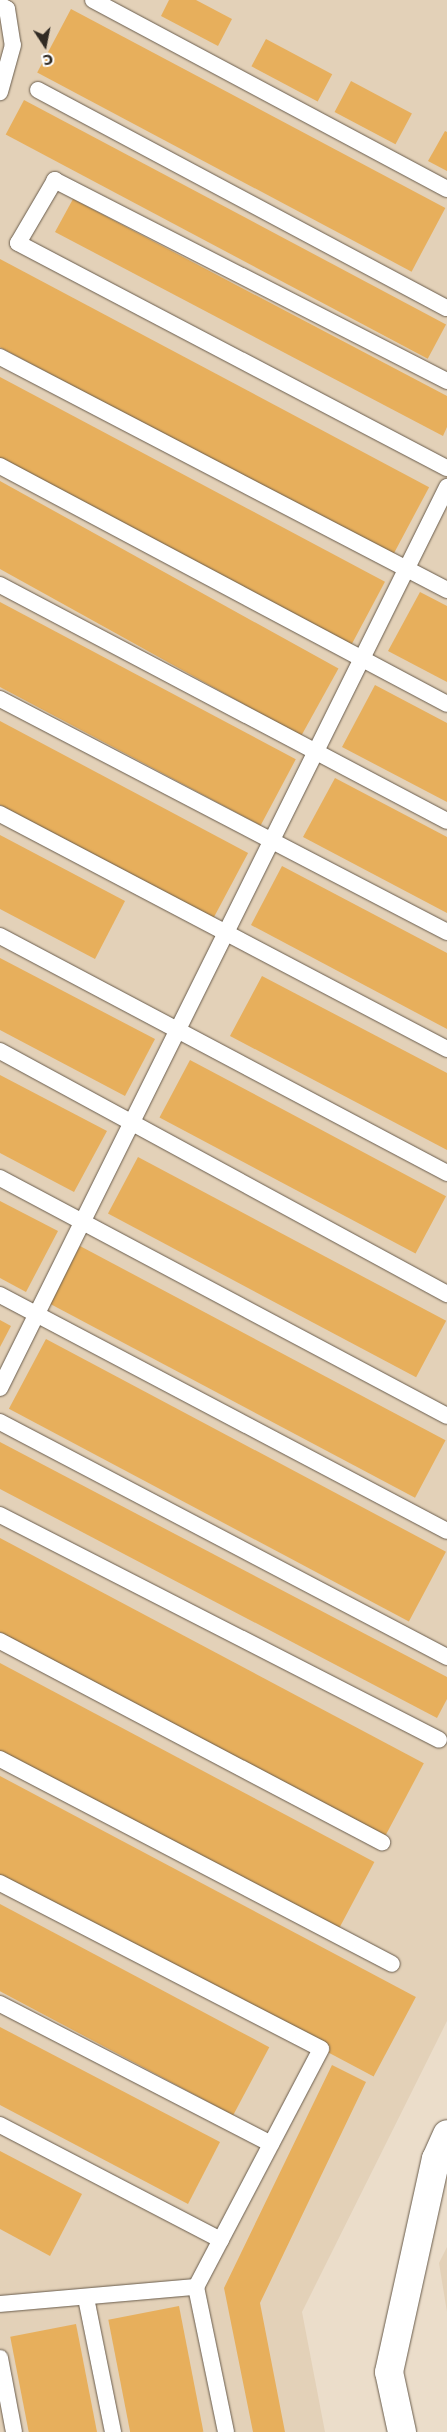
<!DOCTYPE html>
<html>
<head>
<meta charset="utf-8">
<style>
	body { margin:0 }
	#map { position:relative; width:447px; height:2432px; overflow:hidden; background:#ebddca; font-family:"DejaVu Sans",sans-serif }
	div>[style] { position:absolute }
	.built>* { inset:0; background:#e3d1b8 }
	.building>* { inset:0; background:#e7af5c; transform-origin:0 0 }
	.roads { filter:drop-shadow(0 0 1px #695c4c) drop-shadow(0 0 1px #695c4c) }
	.lane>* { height:16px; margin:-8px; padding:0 8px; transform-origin:8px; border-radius:8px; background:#fff }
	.street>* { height:28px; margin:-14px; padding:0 14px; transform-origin:14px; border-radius:14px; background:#fff }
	span { translate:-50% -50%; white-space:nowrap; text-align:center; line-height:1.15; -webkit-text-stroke:4px #fff; paint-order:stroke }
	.north { position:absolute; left:20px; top:20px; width:50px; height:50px; -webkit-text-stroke:4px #fff; paint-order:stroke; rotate:169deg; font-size:14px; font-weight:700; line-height:20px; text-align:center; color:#312b24 }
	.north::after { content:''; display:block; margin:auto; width:18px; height:22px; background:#312b24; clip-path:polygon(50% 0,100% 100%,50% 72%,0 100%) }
</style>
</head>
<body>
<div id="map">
	<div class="built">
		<div style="clip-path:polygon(0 0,447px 0,447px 2021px,302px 2312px,325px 2432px,0 2432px)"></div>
		<div style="clip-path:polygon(447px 2247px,447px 2312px,439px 2263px)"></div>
	</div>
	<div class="building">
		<div style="clip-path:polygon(169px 0,196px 0,232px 19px,218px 46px,161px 16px)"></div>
		<div style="left:71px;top:9px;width:424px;height:72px;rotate:28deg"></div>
		<div style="left:266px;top:39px;width:75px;height:31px;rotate:28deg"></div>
		<div style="left:351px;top:81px;width:69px;height:35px;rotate:28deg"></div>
		<div style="left:24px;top:100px;width:478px;height:39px;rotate:28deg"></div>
		<div style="clip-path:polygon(445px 131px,447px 132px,447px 171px,428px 161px)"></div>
		<div style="clip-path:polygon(73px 199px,447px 396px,447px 427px,443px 436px,55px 232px)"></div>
		<div style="left:0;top:259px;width:486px;height:78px;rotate:28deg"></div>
		<div style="left:0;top:377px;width:436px;height:72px;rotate:28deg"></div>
		<div style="left:0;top:481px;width:387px;height:77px;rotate:29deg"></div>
		<div style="clip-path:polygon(420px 592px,447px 606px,447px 682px,388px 651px)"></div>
		<div style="left:0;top:602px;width:335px;height:75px;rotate:28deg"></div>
		<div style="clip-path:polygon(375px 685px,447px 723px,447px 802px,342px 747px)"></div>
		<div style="left:0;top:721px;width:281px;height:74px;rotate:28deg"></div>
		<div style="clip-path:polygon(335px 778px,447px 837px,447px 913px,303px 837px)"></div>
		<div style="clip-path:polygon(0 835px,125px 901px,95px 959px,0 909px)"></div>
		<div style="clip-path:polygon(282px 866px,447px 953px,447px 1029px,251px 925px)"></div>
		<div style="clip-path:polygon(0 958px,155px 1039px,125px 1096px,0 1030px)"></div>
		<div style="clip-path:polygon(262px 976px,447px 1073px,447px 1150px,230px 1036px)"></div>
		<div style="left:190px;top:1060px;width:290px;height:65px;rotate:28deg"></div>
		<div style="clip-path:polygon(0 1075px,107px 1131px,74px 1192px,0 1153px)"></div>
		<div style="left:138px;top:1157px;width:349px;height:64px;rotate:28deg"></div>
		<div style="clip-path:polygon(0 1201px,58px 1231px,26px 1292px,0 1278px)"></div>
		<div style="left:80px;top:1246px;width:414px;height:65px;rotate:28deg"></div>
		<div style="clip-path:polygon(0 1320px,11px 1326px,0 1347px)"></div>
		<div style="left:46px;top:1339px;width:453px;height:79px;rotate:28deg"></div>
		<div style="clip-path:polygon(0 1442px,447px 1677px,447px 1699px,437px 1718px,0 1489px)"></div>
		<div style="left:0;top:1538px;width:480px;height:83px;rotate:28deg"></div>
		<div style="left:0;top:1663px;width:424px;height:84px;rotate:28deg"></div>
		<div style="left:0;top:1776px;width:471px;height:90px;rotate:28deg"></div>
		<div style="left:0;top:1904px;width:305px;height:77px;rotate:28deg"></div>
		<div style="clip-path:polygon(0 2027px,220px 2142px,188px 2204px,0 2105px)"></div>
		<div style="clip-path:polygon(332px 2065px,366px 2082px,260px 2303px,285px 2432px,253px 2432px,224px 2288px)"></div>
		<div style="clip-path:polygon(0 2151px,82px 2194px,50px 2256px,0 2229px)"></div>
		<div style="left:179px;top:2306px;width:128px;height:72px;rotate:79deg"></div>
		<div style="left:76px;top:2324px;width:110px;height:67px;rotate:79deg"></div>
	</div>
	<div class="roads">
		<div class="lane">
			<div style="left:93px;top:0;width:401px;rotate:28.1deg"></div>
			<div style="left:0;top:5px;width:8px;rotate:30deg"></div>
			<div style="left:7px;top:9px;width:36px;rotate:81deg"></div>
			<div style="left:13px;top:45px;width:49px;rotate:105.5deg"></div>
			<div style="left:38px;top:90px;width:463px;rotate:28.1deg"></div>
			<div style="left:0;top:357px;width:504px;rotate:27.53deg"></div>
			<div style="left:447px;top:381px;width:441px;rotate:-152.9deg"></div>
			<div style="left:55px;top:180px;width:73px;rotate:120.4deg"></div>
			<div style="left:18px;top:243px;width:484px;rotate:27.7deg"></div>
			<div style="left:0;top:466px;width:506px;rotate:28.03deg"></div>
			<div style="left:0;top:585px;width:505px;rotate:27.83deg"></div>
			<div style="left:0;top:699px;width:504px;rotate:27.53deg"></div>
			<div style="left:0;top:814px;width:505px;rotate:27.73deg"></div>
			<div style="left:0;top:936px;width:506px;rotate:27.93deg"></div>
			<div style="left:0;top:1051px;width:509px;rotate:28.53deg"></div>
			<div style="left:0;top:1178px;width:506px;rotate:28.03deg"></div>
			<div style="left:0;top:1295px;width:505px;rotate:27.83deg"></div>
			<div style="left:0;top:1388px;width:1006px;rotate:-63.61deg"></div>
			<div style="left:0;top:1422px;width:505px;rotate:27.73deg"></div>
			<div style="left:0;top:1515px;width:493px;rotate:27.1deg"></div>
			<div style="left:0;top:1641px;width:432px;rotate:27.8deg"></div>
			<div style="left:0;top:1759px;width:442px;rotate:27.6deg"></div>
			<div style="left:0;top:1883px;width:361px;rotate:27.3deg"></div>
			<div style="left:321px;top:2049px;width:269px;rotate:117.7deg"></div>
			<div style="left:0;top:2004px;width:305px;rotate:27.3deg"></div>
			<div style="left:0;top:2125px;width:249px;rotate:27.5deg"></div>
			<div style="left:86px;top:2298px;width:137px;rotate:78.6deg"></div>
			<div style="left:0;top:2304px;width:197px;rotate:-5deg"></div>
			<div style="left:196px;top:2287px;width:148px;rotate:78.3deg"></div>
			<div style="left:0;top:2358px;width:75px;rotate:79.3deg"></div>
		</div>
		<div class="street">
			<div style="left:402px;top:2432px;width:61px;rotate:-102.2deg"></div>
			<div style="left:389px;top:2372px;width:218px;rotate:-77.6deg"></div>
			<div style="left:436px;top:2159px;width:27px;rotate:-66deg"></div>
		</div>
	</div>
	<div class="north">С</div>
</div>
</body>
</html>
